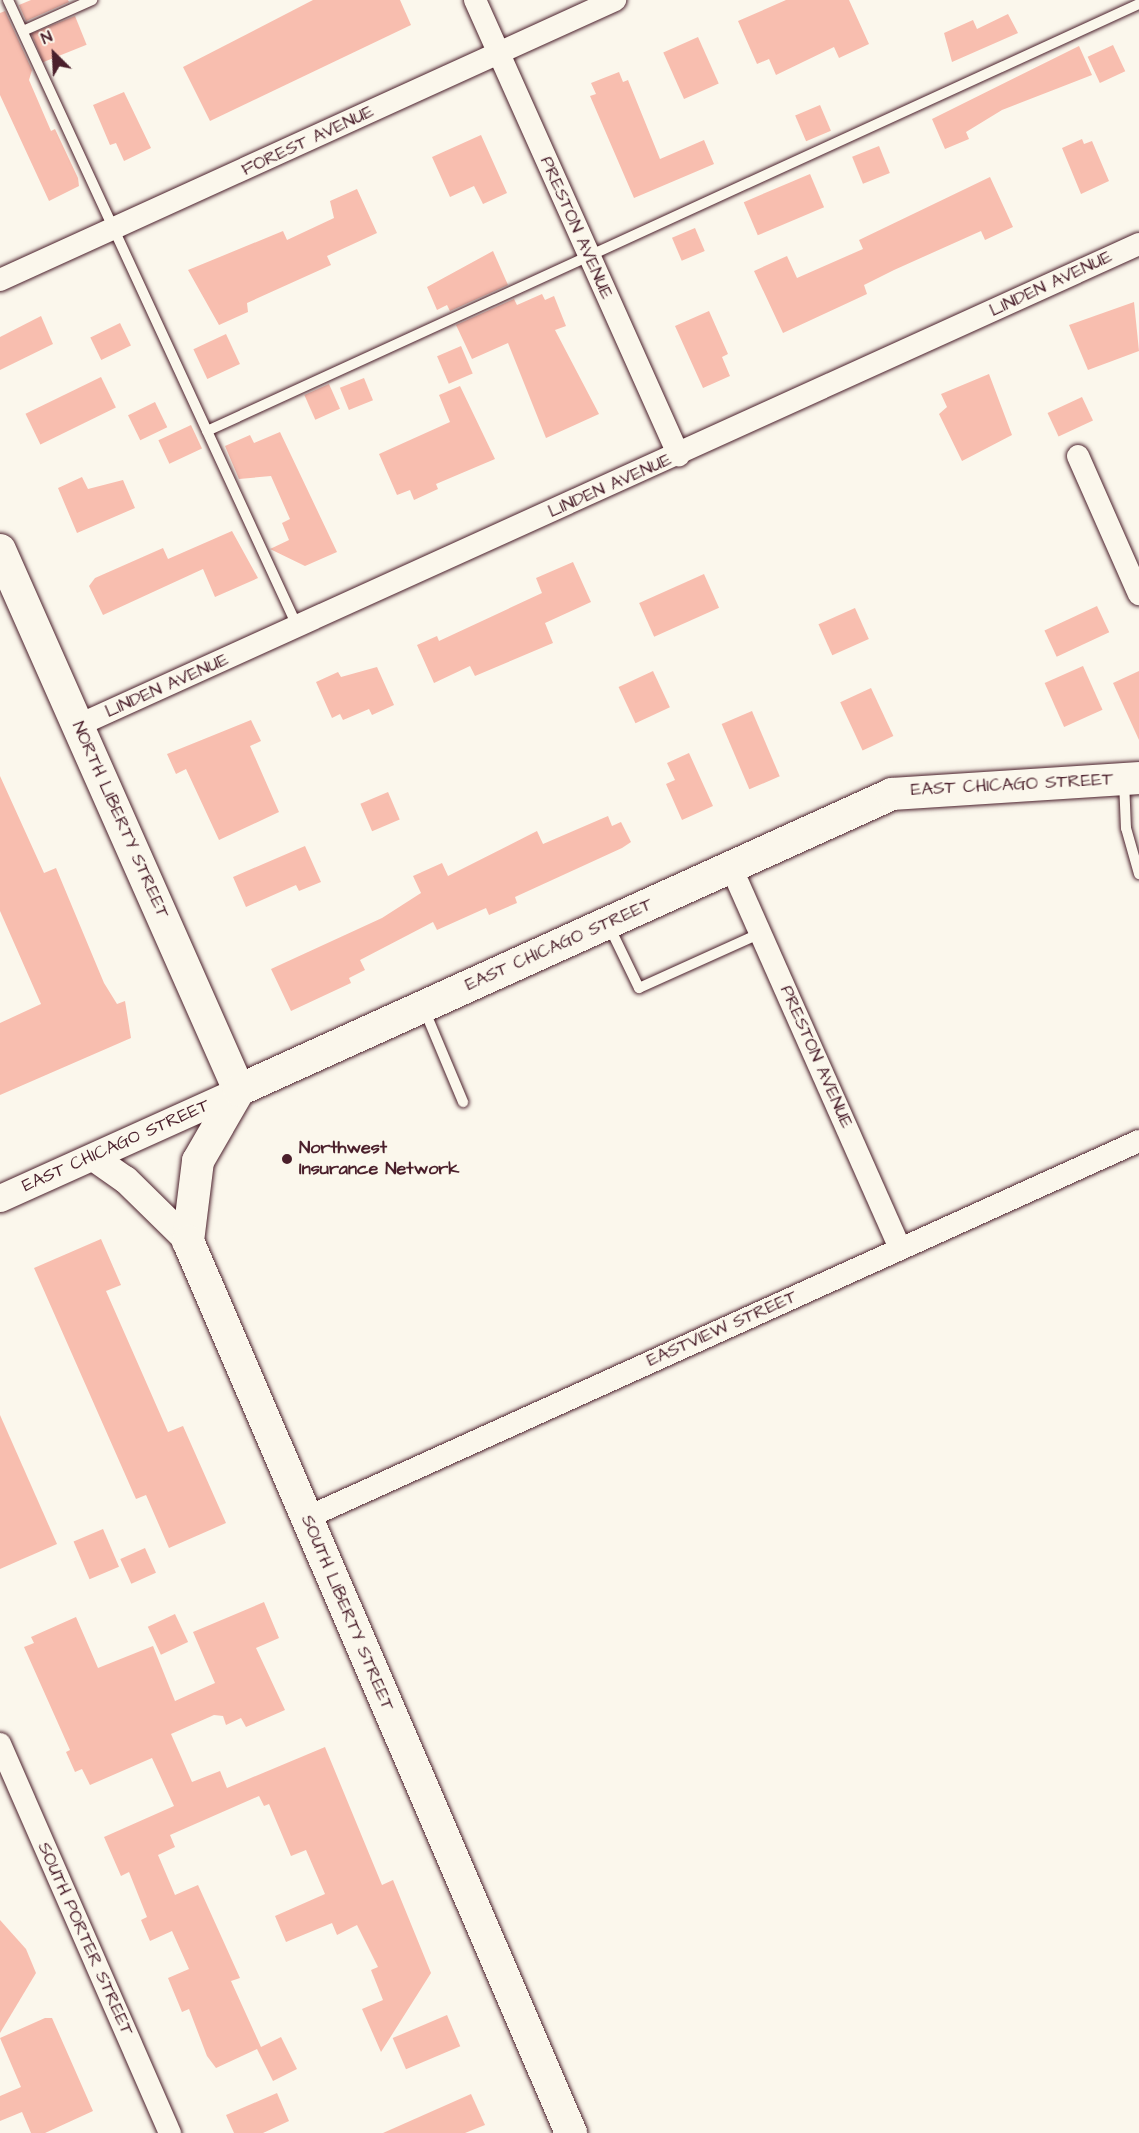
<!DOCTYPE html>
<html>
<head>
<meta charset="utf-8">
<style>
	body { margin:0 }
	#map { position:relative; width:1139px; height:2133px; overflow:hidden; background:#fbf7ec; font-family:"Architects Daughter",sans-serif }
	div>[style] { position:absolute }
	.building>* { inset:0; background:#f8beaf; transform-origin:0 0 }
	.roads { filter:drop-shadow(0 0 2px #4a1f2b) drop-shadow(0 0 2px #4a1f2b) }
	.service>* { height:10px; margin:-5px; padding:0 5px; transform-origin:5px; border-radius:5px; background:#fbf7ec }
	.minor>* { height:22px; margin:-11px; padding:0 11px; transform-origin:11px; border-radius:11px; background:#fbf7ec }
	.tertiary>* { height:27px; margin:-13.5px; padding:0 13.5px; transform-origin:13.5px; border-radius:13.5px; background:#fbf7ec }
	.secondary>* { height:32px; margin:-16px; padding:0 16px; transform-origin:16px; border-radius:16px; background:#fbf7ec }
	.dots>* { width:16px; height:16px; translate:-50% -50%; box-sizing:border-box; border:3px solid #fbf7ec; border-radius:50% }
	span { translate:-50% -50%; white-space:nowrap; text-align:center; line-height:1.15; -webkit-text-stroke:4.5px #fbf7ec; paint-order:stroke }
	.street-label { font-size:18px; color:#4a1f2b }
	.poi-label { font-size:18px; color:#4a1f2b; font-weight:700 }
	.left { translate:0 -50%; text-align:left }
	.north { position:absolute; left:24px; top:24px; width:60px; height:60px; -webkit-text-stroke:4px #fbf7ec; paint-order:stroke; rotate:336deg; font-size:16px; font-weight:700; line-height:24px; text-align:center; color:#4a1f2b }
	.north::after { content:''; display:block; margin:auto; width:21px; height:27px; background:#4a1f2b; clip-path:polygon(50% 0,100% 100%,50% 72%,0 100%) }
</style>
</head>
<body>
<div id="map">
	<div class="building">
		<div style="clip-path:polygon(31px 0,68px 0,69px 2px,26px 21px,19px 5px)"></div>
		<div style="clip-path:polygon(313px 0,400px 0,411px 25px,210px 121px,183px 67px)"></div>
		<div style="clip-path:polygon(786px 0,849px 0,869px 44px,839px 58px,834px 47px,776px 75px,769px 59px,757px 64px,738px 21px)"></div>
		<div style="clip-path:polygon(5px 11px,32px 70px,29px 80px,51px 131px,55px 129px,78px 178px,79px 186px,49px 201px,0 95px,0 13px)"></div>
		<div style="clip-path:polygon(1008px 14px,1018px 33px,952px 62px,944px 33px,973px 20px,977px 29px)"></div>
		<div style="left:75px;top:16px;width:31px;height:47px;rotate:68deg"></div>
		<div style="left:698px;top:37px;width:51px;height:38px;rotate:66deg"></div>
		<div style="left:1113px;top:45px;width:29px;height:28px;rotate:65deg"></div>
		<div style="clip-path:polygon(1079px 46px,1092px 75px,1002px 110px,966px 132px,969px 139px,945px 149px,932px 119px)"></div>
		<div style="clip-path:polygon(619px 72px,623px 82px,628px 80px,660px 159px,704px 140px,714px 164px,634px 198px,590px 96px,596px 94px,591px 83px)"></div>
		<div style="clip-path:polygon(124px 92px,151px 148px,124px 161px,116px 143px,110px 145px,93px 105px)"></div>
		<div style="left:820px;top:105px;width:28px;height:27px;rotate:67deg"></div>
		<div style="clip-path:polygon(481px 135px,507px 193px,483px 204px,474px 186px,450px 197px,432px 157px)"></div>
		<div style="clip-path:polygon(1082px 139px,1084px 144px,1092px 141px,1109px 181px,1081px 194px,1062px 148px)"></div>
		<div style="left:879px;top:146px;width:29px;height:29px;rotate:68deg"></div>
		<div style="left:810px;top:174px;width:36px;height:72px;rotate:67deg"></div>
		<div style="clip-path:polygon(990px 177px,1013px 227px,985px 240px,981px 231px,894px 270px,864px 285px,867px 294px,783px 333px,754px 271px,787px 256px,797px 278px,863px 249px,859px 240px)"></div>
		<div style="clip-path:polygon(357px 189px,377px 233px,327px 256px,331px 265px,247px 303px,248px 312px,219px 325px,188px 270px,283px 231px,287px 240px,334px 218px,330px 201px)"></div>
		<div style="left:695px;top:228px;width:25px;height:25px;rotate:67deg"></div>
		<div style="clip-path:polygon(493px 251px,508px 285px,450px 311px,447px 305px,437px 310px,427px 287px)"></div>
		<div style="clip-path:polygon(542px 294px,545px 300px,554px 296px,566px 326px,555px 330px,599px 414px,546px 438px,508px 343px,472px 359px,456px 325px,514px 299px,517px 305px)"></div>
		<div style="clip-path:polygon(1134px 302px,1139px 351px,1088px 370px,1069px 325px)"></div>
		<div style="clip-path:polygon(709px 311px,728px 354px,722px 357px,730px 376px,703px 388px,675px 326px)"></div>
		<div style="clip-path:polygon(41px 316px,53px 344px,0 370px,0 337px)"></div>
		<div style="left:120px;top:323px;width:25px;height:33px;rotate:64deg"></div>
		<div style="left:226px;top:334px;width:33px;height:36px;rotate:65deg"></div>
		<div style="left:461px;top:346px;width:30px;height:26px;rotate:67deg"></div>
		<div style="clip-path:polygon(989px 374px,1012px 435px,962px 461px,939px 414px,947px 407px,941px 394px)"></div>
		<div style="left:101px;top:377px;width:34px;height:84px;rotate:64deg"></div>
		<div style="left:364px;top:378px;width:24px;height:26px;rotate:68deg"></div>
		<div style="left:329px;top:384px;width:27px;height:27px;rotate:66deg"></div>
		<div style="clip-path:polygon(460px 386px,495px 459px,436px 484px,438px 489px,414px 500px,410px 490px,397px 495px,379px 454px,450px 422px,439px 395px)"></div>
		<div style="left:1082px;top:397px;width:26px;height:38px;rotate:65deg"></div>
		<div style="left:155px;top:402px;width:28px;height:30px;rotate:64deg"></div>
		<div style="left:191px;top:425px;width:26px;height:36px;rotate:65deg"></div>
		<div style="clip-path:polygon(280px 432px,337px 552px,305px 566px,270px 549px,289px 540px,282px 523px,290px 519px,271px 476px,239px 479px,225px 446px,250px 435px,254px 443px)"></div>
		<div style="clip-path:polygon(82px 477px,88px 489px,123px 480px,135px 508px,77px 533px,58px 488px)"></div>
		<div style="clip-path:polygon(232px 531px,258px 578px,215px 597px,203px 569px,103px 615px,89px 586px,95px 578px,163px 548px,168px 559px)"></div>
		<div style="clip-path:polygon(573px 562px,591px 602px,545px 623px,553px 643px,475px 676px,470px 666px,434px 683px,417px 645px,437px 636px,439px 641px,542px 593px,536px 578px)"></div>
		<div style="left:704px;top:574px;width:37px;height:71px;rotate:66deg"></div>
		<div style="left:1097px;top:606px;width:29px;height:58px;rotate:65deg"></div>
		<div style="left:855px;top:608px;width:34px;height:40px;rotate:66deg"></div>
		<div style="left:1083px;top:666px;width:48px;height:42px;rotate:66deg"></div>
		<div style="clip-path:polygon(377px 667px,394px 705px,372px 715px,369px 709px,343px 720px,340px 714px,332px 718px,316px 682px,338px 672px,341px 677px)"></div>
		<div style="left:653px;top:671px;width:40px;height:38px;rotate:65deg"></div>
		<div style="clip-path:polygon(1139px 671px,1139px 740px,1113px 683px)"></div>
		<div style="left:871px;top:688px;width:53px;height:34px;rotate:65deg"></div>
		<div style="left:752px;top:711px;width:71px;height:33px;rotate:67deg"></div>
		<div style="clip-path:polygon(251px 720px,261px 741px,250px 746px,279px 812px,219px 840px,186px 769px,176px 774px,167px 754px)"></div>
		<div style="clip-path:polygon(689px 753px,713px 806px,682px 820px,666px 784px,675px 780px,667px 763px)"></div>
		<div style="clip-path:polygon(0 776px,44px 873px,56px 868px,104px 983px,117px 1004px,125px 1001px,131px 1038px,0 1095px,0 1023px,41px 1004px,0 911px)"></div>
		<div style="left:388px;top:792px;width:30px;height:30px;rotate:67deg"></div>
		<div style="clip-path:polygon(608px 816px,612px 826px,621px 822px,631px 842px,622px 848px,515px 897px,517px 903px,489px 915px,486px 908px,437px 930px,433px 922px,360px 960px,365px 970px,349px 978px,351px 983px,291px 1011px,271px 969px,382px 918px,421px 893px,413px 876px,442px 863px,448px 876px,537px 831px,543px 844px)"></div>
		<div style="clip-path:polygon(305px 846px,321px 882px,299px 891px,296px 885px,246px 907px,233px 877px)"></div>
		<div style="clip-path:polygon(101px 1239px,121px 1285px,106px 1291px,168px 1432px,183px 1426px,226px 1523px,169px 1548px,146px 1495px,136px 1499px,34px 1268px)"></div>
		<div style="clip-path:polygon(0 1415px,57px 1544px,0 1569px)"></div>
		<div style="left:103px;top:1529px;width:41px;height:32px;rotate:67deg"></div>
		<div style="left:145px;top:1548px;width:27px;height:27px;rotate:66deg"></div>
		<div style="clip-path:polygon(264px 1602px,279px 1638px,256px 1648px,285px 1710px,246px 1727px,241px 1718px,226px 1725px,223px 1716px,214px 1715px,171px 1734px,192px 1782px,220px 1771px,227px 1788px,325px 1747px,382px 1885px,393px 1880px,431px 1973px,381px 2052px,362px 2009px,383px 2000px,371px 1970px,378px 1967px,357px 1925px,337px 1935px,332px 1923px,286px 1942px,275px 1916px,325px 1894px,306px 1850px,291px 1856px,269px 1804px,264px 1806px,259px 1796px,170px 1835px,175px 1847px,158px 1855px,175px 1895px,198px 1885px,240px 1978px,231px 1981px,261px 2047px,281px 2037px,297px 2069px,273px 2081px,257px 2049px,216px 2068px,207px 2056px,189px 2009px,182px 2012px,168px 1978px,189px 1969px,172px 1931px,150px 1941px,141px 1920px,147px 1917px,129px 1872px,121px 1876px,104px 1837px,174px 1806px,152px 1758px,90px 1785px,82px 1769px,75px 1772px,66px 1752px,70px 1750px,24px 1647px,34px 1643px,31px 1637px,76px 1617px,98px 1668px,153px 1646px,175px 1701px,215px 1683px,193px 1632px)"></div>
		<div style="left:175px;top:1614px;width:31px;height:30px;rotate:65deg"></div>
		<div style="clip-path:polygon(0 1920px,26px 1949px,36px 1973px,0 2033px)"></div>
		<div style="left:447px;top:2015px;width:34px;height:59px;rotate:67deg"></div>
		<div style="clip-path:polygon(45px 2018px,52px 2018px,93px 2111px,45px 2133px,31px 2133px,22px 2112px,0 2121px,0 2096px,21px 2087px,0 2038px)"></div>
		<div style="clip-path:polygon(277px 2093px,289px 2121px,263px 2133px,234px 2133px,226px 2115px)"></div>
		<div style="clip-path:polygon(471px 2094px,485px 2125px,465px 2133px,383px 2133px)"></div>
	</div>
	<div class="roads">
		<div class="service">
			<div style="left:8px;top:0;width:692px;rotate:65.21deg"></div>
			<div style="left:23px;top:31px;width:76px;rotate:-24.2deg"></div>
			<div style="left:207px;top:431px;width:1025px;rotate:-24.62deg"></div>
			<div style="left:1124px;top:781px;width:47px;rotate:87.6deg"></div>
			<div style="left:1126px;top:828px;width:48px;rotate:74.2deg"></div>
			<div style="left:609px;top:926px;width:69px;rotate:64.2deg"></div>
			<div style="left:639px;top:988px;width:134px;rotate:-24.3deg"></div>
			<div style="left:424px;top:1009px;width:101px;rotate:67.2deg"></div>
		</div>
		<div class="minor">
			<div style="left:475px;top:0;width:499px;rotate:65.9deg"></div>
			<div style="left:0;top:280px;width:676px;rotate:-24.48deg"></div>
			<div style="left:1078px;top:456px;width:151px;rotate:66.2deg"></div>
			<div style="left:79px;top:725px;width:1164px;rotate:-24.41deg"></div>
			<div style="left:731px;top:867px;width:417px;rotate:66.1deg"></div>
			<div style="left:306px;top:1518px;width:914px;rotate:-24.35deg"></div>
			<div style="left:0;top:1744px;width:425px;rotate:66.4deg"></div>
		</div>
		<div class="tertiary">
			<div style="left:93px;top:1157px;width:39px;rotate:35deg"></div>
			<div style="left:125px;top:1179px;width:88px;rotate:44.5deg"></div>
			<div style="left:0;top:1198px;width:262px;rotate:-24.3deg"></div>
		</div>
		<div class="secondary">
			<div style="left:0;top:550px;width:591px;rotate:66.13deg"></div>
			<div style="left:239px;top:1090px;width:82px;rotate:120deg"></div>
			<div style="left:198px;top:1161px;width:81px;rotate:97.1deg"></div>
			<div style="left:188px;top:1241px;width:971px;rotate:66.76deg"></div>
			<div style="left:239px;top:1090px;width:717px;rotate:-24.38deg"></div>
			<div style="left:892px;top:794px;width:248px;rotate:-3.7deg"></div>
		</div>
	</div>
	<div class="dots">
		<div style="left:287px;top:1159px;background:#4a1f2b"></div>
	</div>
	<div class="street-label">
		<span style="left:308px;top:141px;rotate:-25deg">FOREST AVENUE</span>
		<span style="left:576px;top:228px;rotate:66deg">PRESTON AVENUE</span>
		<span style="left:1051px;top:284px;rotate:-25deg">LINDEN AVENUE</span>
		<span style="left:610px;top:486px;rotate:-24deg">LINDEN AVENUE</span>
		<span style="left:167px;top:686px;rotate:-24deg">LINDEN AVENUE</span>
		<span style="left:1012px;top:785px;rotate:-3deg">EAST CHICAGO STREET</span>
		<span style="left:120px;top:820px;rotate:66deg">NORTH LIBERTY STREET</span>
		<span style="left:559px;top:945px;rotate:-24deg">EAST CHICAGO STREET</span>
		<span style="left:816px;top:1057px;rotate:66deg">PRESTON AVENUE</span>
		<span style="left:116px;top:1146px;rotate:-24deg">EAST CHICAGO STREET</span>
		<span style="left:722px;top:1329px;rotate:-24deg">EASTVIEW STREET</span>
		<span style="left:347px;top:1613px;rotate:67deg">SOUTH LIBERTY STREET</span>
		<span style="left:85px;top:1939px;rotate:66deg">SOUTH PORTER STREET</span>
	</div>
	<div class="poi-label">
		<span class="left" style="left:299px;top:1159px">Northwest<br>Insurance Network</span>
	</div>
	<div class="north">N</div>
</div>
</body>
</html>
